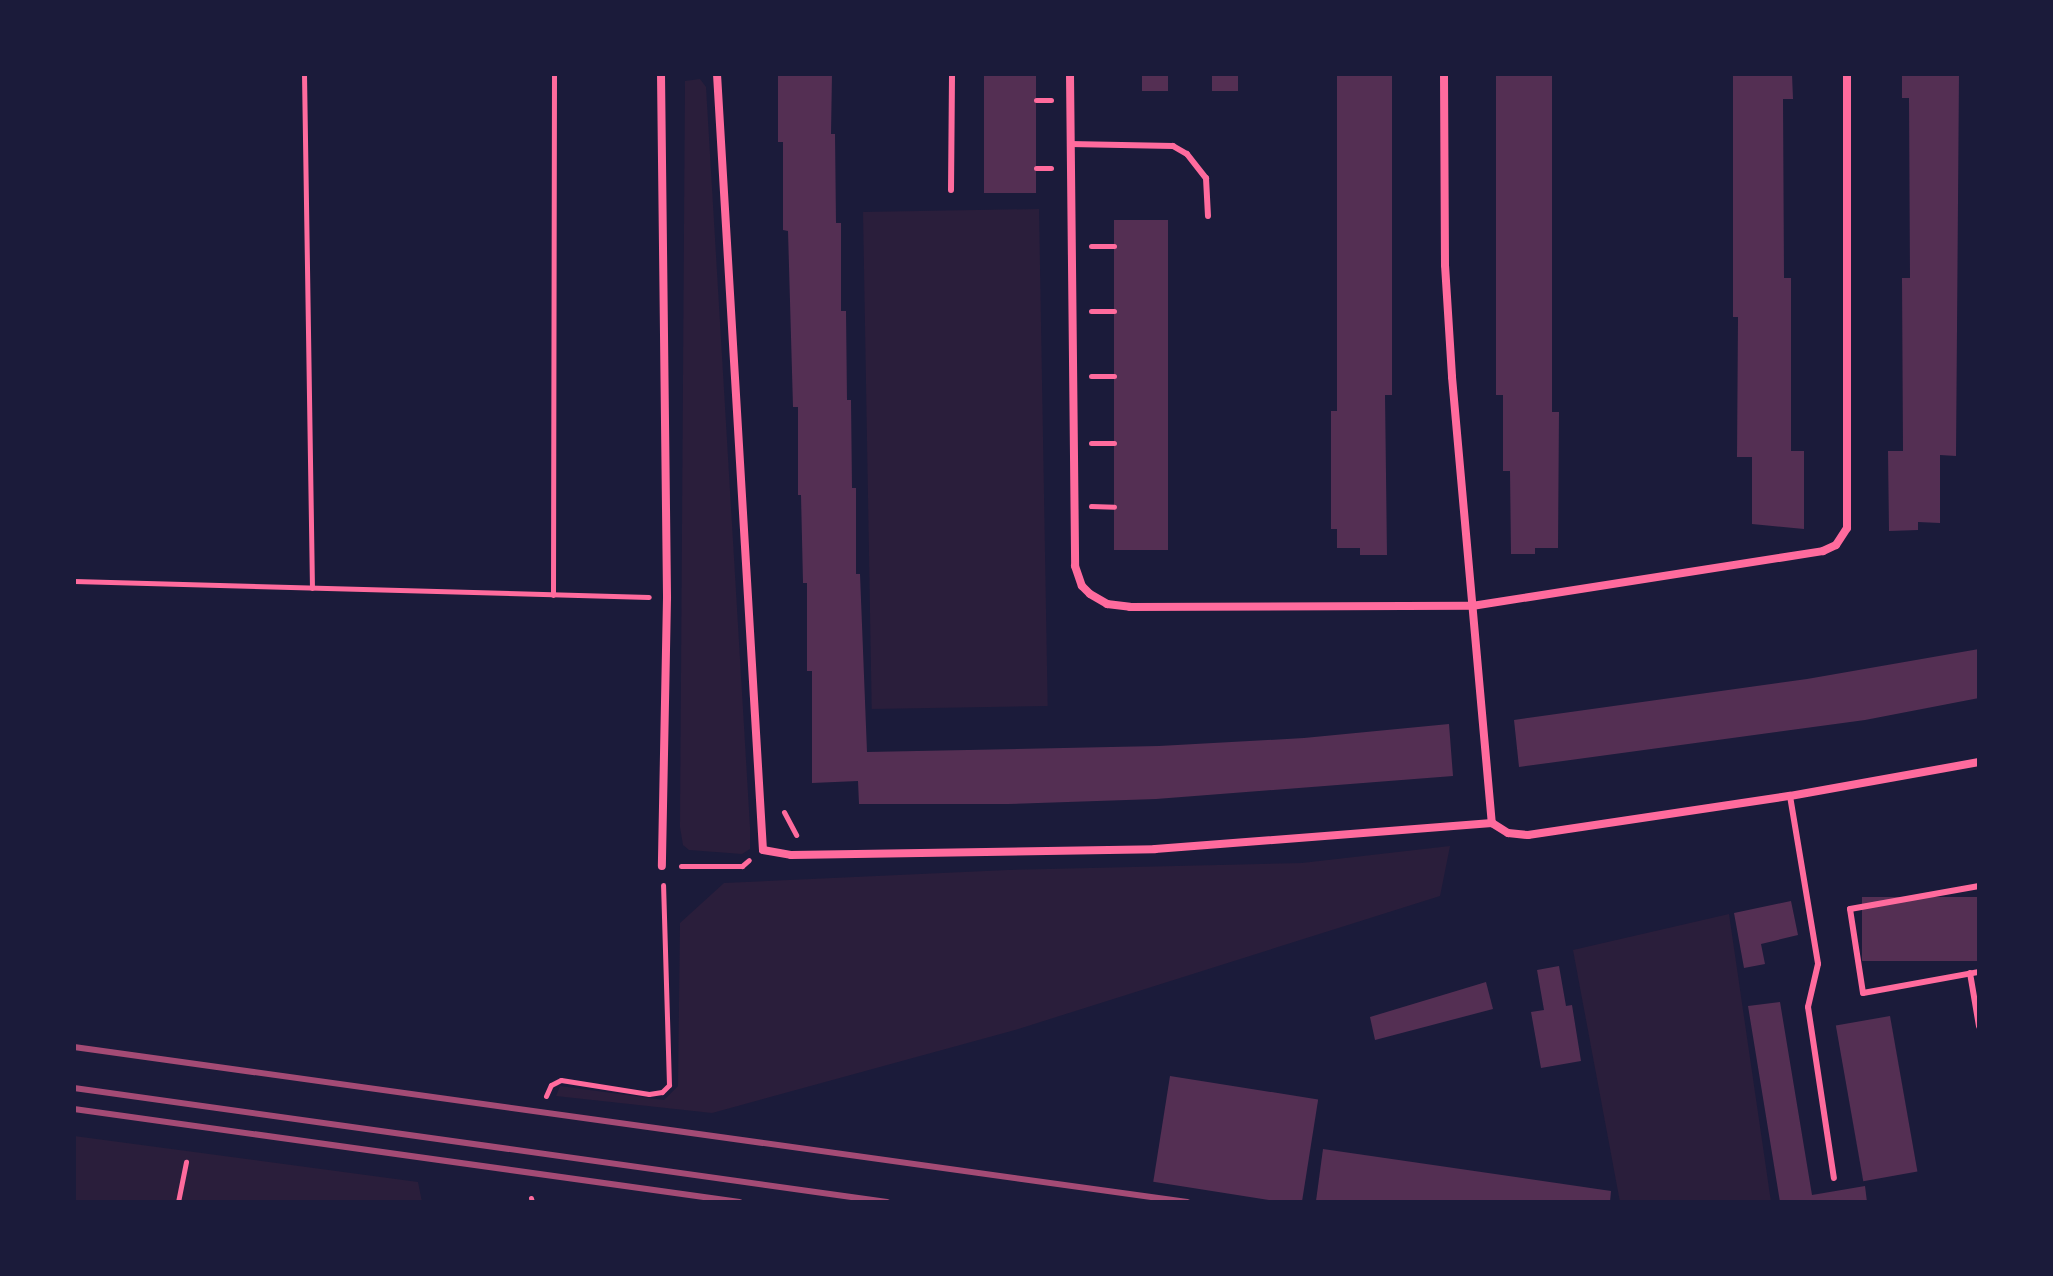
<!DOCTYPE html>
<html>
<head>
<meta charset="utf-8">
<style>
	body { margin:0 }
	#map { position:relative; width:2053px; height:1276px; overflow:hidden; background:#1b1b3a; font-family:Barlow,sans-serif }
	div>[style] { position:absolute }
	.green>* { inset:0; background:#2a1e3b; transform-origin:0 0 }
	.building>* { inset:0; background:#542f53; transform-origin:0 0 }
	.path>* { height:5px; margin:-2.5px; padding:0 2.5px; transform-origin:2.5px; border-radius:2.5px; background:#ff6b9d }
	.service>* { height:6px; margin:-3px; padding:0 3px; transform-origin:3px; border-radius:3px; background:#ff6b9d }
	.minor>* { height:8px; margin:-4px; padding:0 4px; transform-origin:4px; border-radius:4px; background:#ff6b9d }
	.rail>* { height:6px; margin:-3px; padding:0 3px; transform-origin:3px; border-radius:3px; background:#a44b75 }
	span { translate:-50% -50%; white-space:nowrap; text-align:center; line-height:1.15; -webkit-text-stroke:6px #1b1b3a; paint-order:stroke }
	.frame { position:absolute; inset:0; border:76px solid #1b1b3a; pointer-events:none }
</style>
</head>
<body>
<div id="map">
	<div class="green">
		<div style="clip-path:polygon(700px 79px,706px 87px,750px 827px,750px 849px,742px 854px,689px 850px,683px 845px,680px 827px,685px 81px)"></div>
		<div style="left:1039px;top:209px;width:497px;height:176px;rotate:89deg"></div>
		<div style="clip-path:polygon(1450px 846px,1440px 896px,1015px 1030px,712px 1113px,556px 1096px,560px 1086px,664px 1100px,678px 1086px,680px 923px,724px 883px,1008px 870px,1302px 863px)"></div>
		<div style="clip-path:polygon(1729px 914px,1771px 1202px,1620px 1202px,1573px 950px)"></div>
		<div style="clip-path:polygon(74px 1136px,418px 1182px,422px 1202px,74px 1202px)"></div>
	</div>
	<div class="building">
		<div style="clip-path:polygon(778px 74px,832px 74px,831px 134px,835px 134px,836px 223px,841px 223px,841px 311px,846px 311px,847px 400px,851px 400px,852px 488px,856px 488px,856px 574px,860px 574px,867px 752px,1159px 746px,1304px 738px,1449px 724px,1453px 776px,1156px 799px,1008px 804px,859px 804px,858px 781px,812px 783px,812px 671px,807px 671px,807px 583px,803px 583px,801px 495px,798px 495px,798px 407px,793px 407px,788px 231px,783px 230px,783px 142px,778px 142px)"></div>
		<div style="left:984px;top:74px;width:52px;height:119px"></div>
		<div style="left:1142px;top:74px;width:26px;height:17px"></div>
		<div style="left:1212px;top:74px;width:26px;height:17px"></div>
		<div style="clip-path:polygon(1337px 74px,1392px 74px,1392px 395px,1385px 395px,1387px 555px,1360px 555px,1360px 548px,1337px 548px,1337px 529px,1331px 529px,1331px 411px,1337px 411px)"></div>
		<div style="clip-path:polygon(1496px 74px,1552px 74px,1552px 412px,1559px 412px,1558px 548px,1535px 548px,1535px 554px,1511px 554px,1510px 471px,1503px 471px,1503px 395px,1496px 395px)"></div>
		<div style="clip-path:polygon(1733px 74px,1792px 74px,1793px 99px,1783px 99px,1784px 278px,1791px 278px,1791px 451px,1804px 451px,1804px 529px,1752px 524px,1752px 457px,1737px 457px,1738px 317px,1733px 317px)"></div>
		<div style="clip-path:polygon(1902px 74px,1959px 74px,1956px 456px,1940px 455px,1940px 523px,1918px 522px,1918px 530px,1889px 531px,1888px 451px,1903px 451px,1902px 278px,1910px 278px,1909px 98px,1902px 98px)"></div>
		<div style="left:1114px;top:220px;width:54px;height:330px"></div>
		<div style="clip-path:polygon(1979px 649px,1979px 698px,1865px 720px,1519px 767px,1514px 720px,1807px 679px)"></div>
		<div style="left:1979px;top:897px;width:64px;height:117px;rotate:90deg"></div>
		<div style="clip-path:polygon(1791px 901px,1798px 935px,1761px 944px,1765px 964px,1744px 968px,1734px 913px)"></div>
		<div style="clip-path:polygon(1559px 966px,1566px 1006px,1572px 1005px,1581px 1061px,1541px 1068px,1531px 1012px,1544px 1010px,1537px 970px)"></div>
		<div style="clip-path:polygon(1486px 982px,1493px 1009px,1375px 1040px,1370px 1017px)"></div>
		<div style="clip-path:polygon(1780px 1002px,1812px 1195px,1865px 1186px,1867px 1202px,1780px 1202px,1748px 1006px)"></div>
		<div style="left:1890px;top:1016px;width:158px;height:55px;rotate:80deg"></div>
		<div style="left:1170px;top:1076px;width:150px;height:107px;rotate:9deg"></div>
		<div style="clip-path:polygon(1323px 1149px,1611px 1191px,1610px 1202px,1316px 1201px)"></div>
	</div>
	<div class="path">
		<div style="left:304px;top:74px;width:514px;rotate:89.11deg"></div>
		<div style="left:1036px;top:100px;width:15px"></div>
		<div style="left:1036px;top:168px;width:15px"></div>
		<div style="left:1091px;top:246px;width:23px"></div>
		<div style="left:1091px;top:311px;width:23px"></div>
		<div style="left:1091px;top:376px;width:23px"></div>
		<div style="left:1091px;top:443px;width:23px"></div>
		<div style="left:1091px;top:506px;width:23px;rotate:2deg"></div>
		<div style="left:74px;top:581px;width:575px;rotate:1.59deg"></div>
		<div style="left:553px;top:595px;width:521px;rotate:-89.89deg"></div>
		<div style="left:784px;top:812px;width:26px;rotate:62deg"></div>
		<div style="left:681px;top:866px;width:61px"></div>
		<div style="left:742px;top:866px;width:9px;rotate:-41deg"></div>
		<div style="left:546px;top:1096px;width:12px;rotate:-66deg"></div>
		<div style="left:551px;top:1085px;width:11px;rotate:-27deg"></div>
		<div style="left:561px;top:1080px;width:89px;rotate:9deg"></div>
		<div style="left:649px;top:1094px;width:13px;rotate:-9deg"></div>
		<div style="left:662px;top:1092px;width:10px;rotate:-45deg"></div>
		<div style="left:669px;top:1085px;width:200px;rotate:-91.7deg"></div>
		<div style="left:531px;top:1198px;width:4px;rotate:76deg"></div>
		<div style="left:178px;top:1202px;width:41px;rotate:-78.7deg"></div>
	</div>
	<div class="service">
		<div style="left:1070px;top:144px;width:103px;rotate:1.1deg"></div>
		<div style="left:1173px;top:146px;width:16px;rotate:30deg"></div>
		<div style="left:1187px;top:154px;width:31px;rotate:52deg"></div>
		<div style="left:1206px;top:178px;width:38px;rotate:87deg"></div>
		<div style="left:951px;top:190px;width:116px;rotate:-89.5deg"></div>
		<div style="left:1790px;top:796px;width:170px;rotate:80.5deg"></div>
		<div style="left:1818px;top:964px;width:44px;rotate:103.1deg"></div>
		<div style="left:1808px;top:1007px;width:173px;rotate:81.4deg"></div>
		<div style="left:1979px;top:886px;width:131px;rotate:169.9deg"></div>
		<div style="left:1850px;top:909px;width:85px;rotate:81.2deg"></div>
		<div style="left:1863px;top:993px;width:118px;rotate:-10.3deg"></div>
		<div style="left:1970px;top:973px;width:54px;rotate:80.4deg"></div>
	</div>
	<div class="minor">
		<div style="left:661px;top:74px;width:524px;rotate:89.34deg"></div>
		<div style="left:667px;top:598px;width:268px;rotate:91.1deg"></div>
		<div style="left:717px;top:74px;width:777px;rotate:86.61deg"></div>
		<div style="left:763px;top:850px;width:28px;rotate:10deg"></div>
		<div style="left:791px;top:855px;width:364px;rotate:-0.9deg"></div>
		<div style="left:1155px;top:849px;width:338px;rotate:-4.4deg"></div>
		<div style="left:1492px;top:823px;width:19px;rotate:32deg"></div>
		<div style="left:1508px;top:833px;width:20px;rotate:6deg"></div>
		<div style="left:1528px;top:835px;width:265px;rotate:-8.5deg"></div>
		<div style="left:1790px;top:796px;width:192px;rotate:-10.2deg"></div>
		<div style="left:1070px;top:74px;width:492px;rotate:89.4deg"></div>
		<div style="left:1075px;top:566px;width:21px;rotate:71deg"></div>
		<div style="left:1082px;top:586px;width:11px;rotate:45deg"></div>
		<div style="left:1090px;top:594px;width:20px;rotate:30deg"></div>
		<div style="left:1107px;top:604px;width:23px;rotate:7deg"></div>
		<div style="left:1130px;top:607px;width:342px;rotate:-0.2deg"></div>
		<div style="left:1472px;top:606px;width:355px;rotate:-8.9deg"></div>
		<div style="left:1823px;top:551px;width:14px;rotate:-25deg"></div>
		<div style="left:1836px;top:545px;width:20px;rotate:-57deg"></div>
		<div style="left:1847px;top:528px;width:454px;rotate:-90deg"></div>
		<div style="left:1444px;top:74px;width:191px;rotate:89.7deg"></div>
		<div style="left:1445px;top:265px;width:112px;rotate:86.4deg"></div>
		<div style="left:1452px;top:377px;width:448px;rotate:84.9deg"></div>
	</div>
	<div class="rail">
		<div style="left:74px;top:1047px;width:1124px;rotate:7.93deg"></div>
		<div style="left:74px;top:1088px;width:821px;rotate:7.98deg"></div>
		<div style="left:74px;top:1109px;width:672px;rotate:7.95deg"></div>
	</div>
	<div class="frame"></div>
</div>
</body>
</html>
